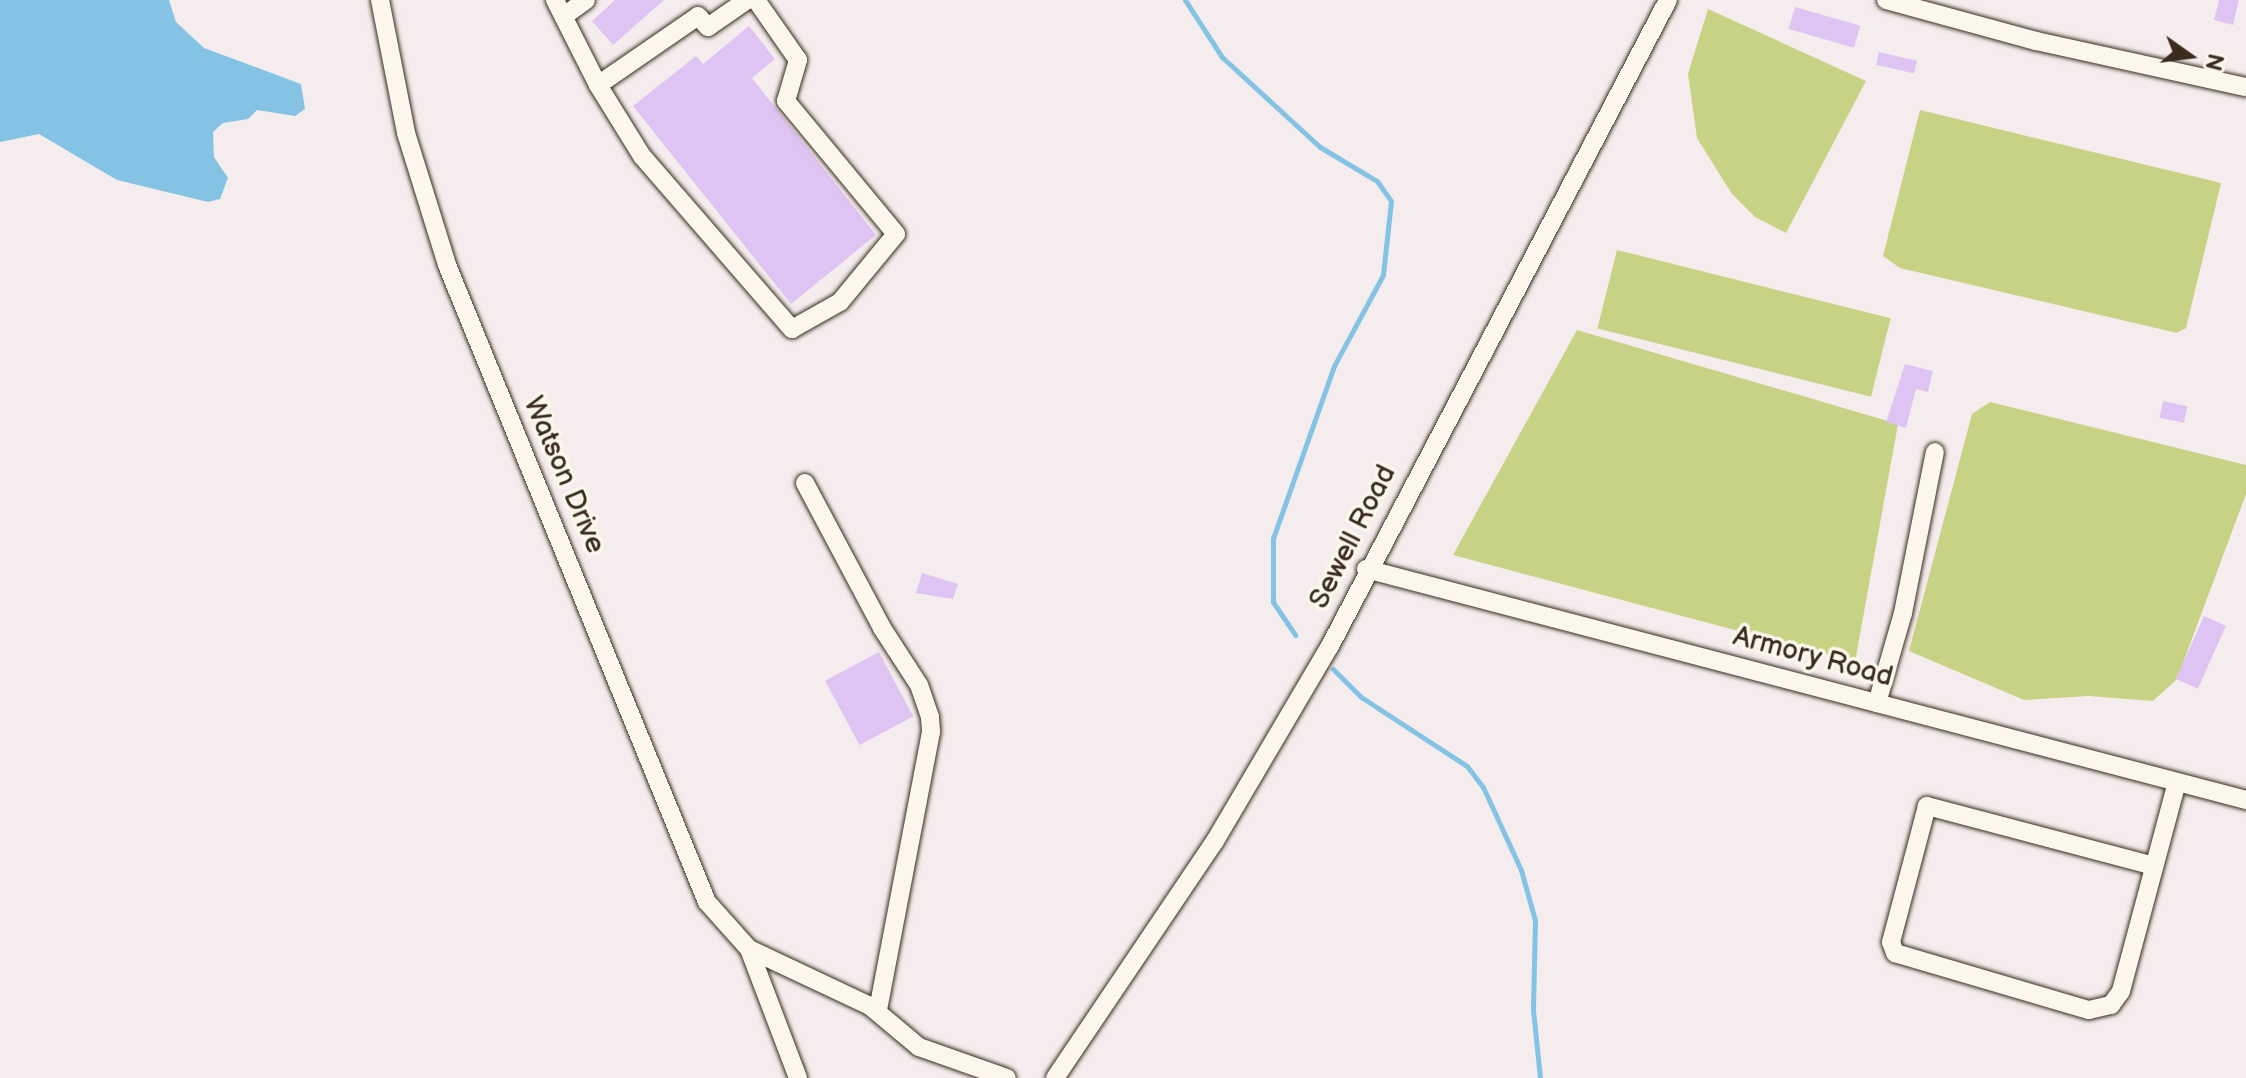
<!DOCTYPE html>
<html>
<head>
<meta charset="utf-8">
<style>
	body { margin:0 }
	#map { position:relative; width:2246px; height:1078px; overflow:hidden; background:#f5eded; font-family:"Balsamiq Sans",sans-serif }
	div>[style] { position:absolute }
	.green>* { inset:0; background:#c7d285; transform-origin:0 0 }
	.water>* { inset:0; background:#84c3e4 }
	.stream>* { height:5px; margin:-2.5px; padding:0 2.5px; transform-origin:2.5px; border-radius:2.5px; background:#84c3e4 }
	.building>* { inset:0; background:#dec4f3; transform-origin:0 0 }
	.roads { filter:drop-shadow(0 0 2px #3b2a1e) drop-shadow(0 0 2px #3b2a1e) }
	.minor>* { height:18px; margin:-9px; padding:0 9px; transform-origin:9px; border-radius:9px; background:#fbf7ec }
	span { translate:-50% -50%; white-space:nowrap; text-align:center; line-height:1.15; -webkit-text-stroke:7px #fbf7ec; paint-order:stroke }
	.street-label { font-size:28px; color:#3b2a1e }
	.north { position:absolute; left:2150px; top:16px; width:80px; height:80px; -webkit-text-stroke:6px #fbf7ec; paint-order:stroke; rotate:104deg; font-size:22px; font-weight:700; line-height:32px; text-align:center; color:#3b2a1e }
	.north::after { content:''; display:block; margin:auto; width:28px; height:36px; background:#3b2a1e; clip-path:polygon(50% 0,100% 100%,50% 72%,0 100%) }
</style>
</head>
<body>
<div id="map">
	<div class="green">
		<div style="clip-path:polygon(1708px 9px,1866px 81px,1786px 233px,1755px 217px,1732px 194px,1697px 138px,1688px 74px)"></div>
		<div style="clip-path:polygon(1920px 110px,2221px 183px,2186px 328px,2177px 333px,1900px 268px,1883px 256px)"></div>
		<div style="left:1617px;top:250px;width:282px;height:81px;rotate:14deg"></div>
		<div style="clip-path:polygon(1577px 330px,1898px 424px,1855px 662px,1453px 555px)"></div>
		<div style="clip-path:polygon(1990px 402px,2246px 465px,2246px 494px,2177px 679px,2153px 701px,2089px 696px,2024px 700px,1909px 651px,1972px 414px)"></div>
	</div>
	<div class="water">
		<div style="clip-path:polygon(0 0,169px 0,176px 22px,204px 48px,301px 84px,305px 109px,295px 116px,257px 110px,248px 119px,223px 123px,213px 132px,214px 157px,228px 178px,220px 199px,208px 202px,117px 180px,39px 134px,0 142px)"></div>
	</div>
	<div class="stream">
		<div style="left:1185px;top:0;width:68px;rotate:57deg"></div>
		<div style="left:1222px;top:57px;width:133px;rotate:42.6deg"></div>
		<div style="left:1320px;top:147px;width:66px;rotate:30.8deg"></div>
		<div style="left:1377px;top:181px;width:24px;rotate:55deg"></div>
		<div style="left:1391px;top:201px;width:74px;rotate:96.2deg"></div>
		<div style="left:1383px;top:275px;width:103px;rotate:118.3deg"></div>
		<div style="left:1334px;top:366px;width:182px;rotate:109.5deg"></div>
		<div style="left:1273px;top:538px;width:64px;rotate:90deg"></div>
		<div style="left:1273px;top:602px;width:40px;rotate:56deg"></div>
		<div style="left:1333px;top:669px;width:40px;rotate:45deg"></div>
		<div style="left:1361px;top:697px;width:126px;rotate:33.1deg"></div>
		<div style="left:1467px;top:766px;width:26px;rotate:53deg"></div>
		<div style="left:1483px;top:787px;width:91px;rotate:65.4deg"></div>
		<div style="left:1521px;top:870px;width:52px;rotate:74.4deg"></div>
		<div style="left:1535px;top:920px;width:90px;rotate:91.3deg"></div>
		<div style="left:1533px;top:1010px;width:68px;rotate:84.1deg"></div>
	</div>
	<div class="building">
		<div style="clip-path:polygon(615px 0,664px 0,613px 45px,592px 21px)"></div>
		<div style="clip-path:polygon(2219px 0,2239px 0,2233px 25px,2214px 20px)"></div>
		<div style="left:1795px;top:7px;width:68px;height:23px;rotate:16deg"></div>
		<div style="clip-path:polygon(749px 26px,775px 59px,752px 78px,876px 235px,791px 304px,633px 106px,696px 56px,703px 64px)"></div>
		<div style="left:1879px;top:52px;width:39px;height:13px;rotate:13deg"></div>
		<div style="clip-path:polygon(1905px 364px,1933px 371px,1928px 392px,1916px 389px,1906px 428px,1886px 422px)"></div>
		<div style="left:2163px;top:401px;width:25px;height:17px;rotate:12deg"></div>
		<div style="clip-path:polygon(922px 573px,958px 584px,953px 599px,916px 593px)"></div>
		<div style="left:2204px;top:616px;width:24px;height:69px;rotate:24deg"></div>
		<div style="left:879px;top:652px;width:73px;height:61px;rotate:62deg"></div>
	</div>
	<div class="roads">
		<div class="minor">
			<div style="left:380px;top:0;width:136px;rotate:78.9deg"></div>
			<div style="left:406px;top:133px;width:138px;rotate:72.7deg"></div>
			<div style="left:447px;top:265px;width:688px;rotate:67.8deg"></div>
			<div style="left:707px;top:902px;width:63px;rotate:48.2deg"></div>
			<div style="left:749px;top:949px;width:134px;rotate:25.2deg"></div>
			<div style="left:870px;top:1006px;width:64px;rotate:39.9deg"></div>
			<div style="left:919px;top:1047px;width:93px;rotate:19.4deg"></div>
			<div style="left:555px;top:0;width:95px;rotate:63.2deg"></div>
			<div style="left:598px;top:85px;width:84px;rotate:58.2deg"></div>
			<div style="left:642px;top:156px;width:229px;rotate:49.1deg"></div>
			<div style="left:792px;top:329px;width:55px;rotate:-29.4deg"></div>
			<div style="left:840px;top:302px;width:88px;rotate:-50.5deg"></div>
			<div style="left:896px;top:234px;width:173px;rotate:-129.6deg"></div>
			<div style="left:786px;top:101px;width:43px;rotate:-73.7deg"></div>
			<div style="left:798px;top:60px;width:73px;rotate:-125deg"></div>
			<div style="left:1886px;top:0;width:156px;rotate:15.3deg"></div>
			<div style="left:2036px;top:41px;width:215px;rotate:12.4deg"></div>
			<div style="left:564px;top:16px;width:27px;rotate:-36deg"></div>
			<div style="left:598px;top:85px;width:121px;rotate:-34.6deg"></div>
			<div style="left:698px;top:16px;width:15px;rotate:48deg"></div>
			<div style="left:708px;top:27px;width:47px;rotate:-34.7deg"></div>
			<div style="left:805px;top:483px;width:164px;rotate:62deg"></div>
			<div style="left:882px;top:628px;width:68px;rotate:57deg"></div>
			<div style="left:919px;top:685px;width:34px;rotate:71deg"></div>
			<div style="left:930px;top:717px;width:15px;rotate:86deg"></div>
			<div style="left:931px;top:732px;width:284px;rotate:100.8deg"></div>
			<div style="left:1366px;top:569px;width:910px;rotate:14.71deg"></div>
			<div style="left:1877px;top:703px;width:94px;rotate:-73.9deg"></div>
			<div style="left:1903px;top:613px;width:164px;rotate:-78.8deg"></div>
			<div style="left:2154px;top:866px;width:235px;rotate:-165.2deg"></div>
			<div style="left:1927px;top:806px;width:141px;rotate:104.8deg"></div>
			<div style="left:1891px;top:942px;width:12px;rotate:70deg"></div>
			<div style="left:1895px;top:953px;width:202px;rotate:16.4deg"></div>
			<div style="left:2089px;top:1010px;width:23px;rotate:-13deg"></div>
			<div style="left:2111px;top:1005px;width:17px;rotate:-54deg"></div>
			<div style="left:2121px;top:991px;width:216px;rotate:-75deg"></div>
			<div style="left:749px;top:949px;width:138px;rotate:69.2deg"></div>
			<div style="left:1055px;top:1078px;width:286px;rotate:-56deg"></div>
			<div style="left:1215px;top:841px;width:226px;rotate:-59.5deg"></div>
			<div style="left:1330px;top:646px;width:729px;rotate:-62.38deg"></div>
		</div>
	</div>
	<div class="street-label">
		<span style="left:564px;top:475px;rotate:67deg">Watson Drive</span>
		<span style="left:1353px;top:537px;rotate:-63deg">Sewell Road</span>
		<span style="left:1813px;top:657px;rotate:15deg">Armory Road</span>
	</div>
	<div class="north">N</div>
</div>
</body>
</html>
